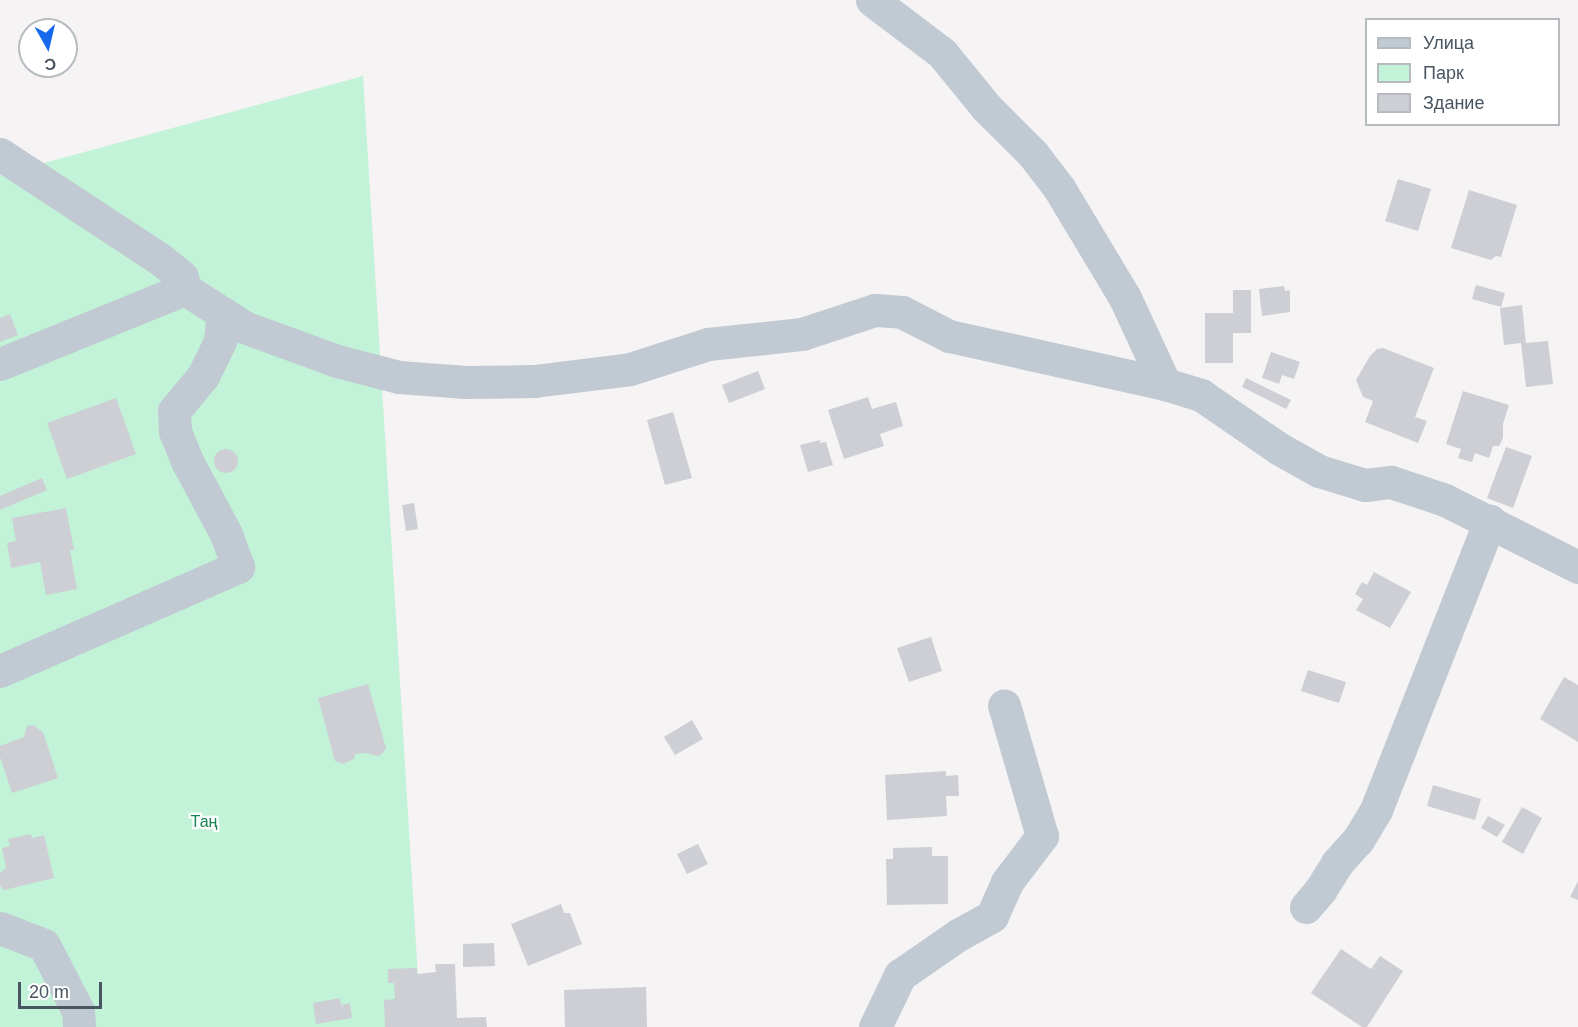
<!DOCTYPE html>
<html>
<head>
<meta charset="utf-8">
<style>
	body { margin:0 }
	#map { position:relative; width:1578px; height:1027px; overflow:hidden; background:#f5f3f3; font-family:Arial,sans-serif }
	div>[style] { position:absolute }
	[style*='--x'] { left:calc(var(--x)*1px); top:calc(var(--y)*1px); width:calc(var(--w)*1px); rotate:calc(var(--a)*1deg) }
	.green>* { inset:0; background:#c2f2d7 }
	.building>* { inset:0; background:#cdcfd5 }
	.round { border-radius:50% }
	.minor>* { height:33px; margin:-16.5px; padding:0 16.5px; transform-origin:16.5px; border-radius:16.5px; background:#c1c9d2 }
	span { translate:-50% -50%; white-space:nowrap; text-align:center; line-height:1.15; -webkit-text-stroke:4.5px #fff; paint-order:stroke }
	.park-label { font-size:16px; color:#158251 }
	.legend { position:absolute; left:1365px; top:18px; width:195px; height:108px; box-sizing:border-box; background:#fff; border:2px solid #b6bbc0; margin:0; padding:8px 10px; list-style:none; font-size:18px; color:#495561 }
	.legend li { display:flex; align-items:center; gap:12px; height:30px }
	.legend b { width:30px; border:2px solid #b6bbc0 }
	.north { position:absolute; left:18px; top:18px; width:60px; height:60px; box-sizing:border-box; background:#fff; border:2px solid #b6bbc0; border-radius:50%; rotate:172deg; font-size:16px; font-weight:700; line-height:24px; text-align:center; color:#495561 }
	.north::after { content:''; display:block; margin:auto; width:21px; height:27px; background:#1669ec; clip-path:polygon(50% 0,100% 100%,50% 72%,0 100%) }
	.scale { position:absolute; left:18px; top:982px; width:84px; height:27px; box-sizing:border-box; border:3px solid #495561; border-top:0; padding-left:8px; font-size:18px; line-height:21px; white-space:nowrap; color:#495561; -webkit-text-stroke:4px #fff; paint-order:stroke }
</style>
</head>
<body>
<div id="map">
	<div class="green">
		<div style="clip-path:polygon(363px 76px,421px 1027px,0 1027px,0 175px)"></div>
	</div>
	<div class="building">
		<div style="clip-path:polygon(1398px 179px,1431px 189px,1418px 231px,1385px 221px)"></div>
		<div style="clip-path:polygon(1469px 190px,1517px 205px,1501px 257px,1496px 256px,1491px 260px,1451px 248px)"></div>
		<div style="clip-path:polygon(1476px 285px,1505px 293px,1501px 307px,1472px 299px)"></div>
		<div style="clip-path:polygon(1284px 286px,1285px 291px,1290px 290px,1290px 312px,1262px 316px,1259px 289px)"></div>
		<div style="clip-path:polygon(1233px 290px,1251px 290px,1251px 333px,1233px 333px,1233px 363px,1205px 363px,1205px 313px,1233px 313px)"></div>
		<div style="clip-path:polygon(1522px 305px,1526px 343px,1548px 341px,1553px 384px,1526px 387px,1521px 343px,1504px 345px,1500px 308px)"></div>
		<div style="clip-path:polygon(10px 314px,18px 335px,0 342px,0 318px)"></div>
		<div style="clip-path:polygon(1383px 348px,1434px 368px,1415px 417px,1427px 421px,1418px 443px,1365px 422px,1373px 401px,1363px 397px,1356px 380px,1370px 356px,1377px 349px)"></div>
		<div style="clip-path:polygon(1271px 352px,1300px 362px,1294px 379px,1282px 375px,1279px 384px,1262px 378px)"></div>
		<div style="clip-path:polygon(758px 371px,765px 389px,729px 403px,722px 385px)"></div>
		<div style="clip-path:polygon(1246px 378px,1291px 400px,1286px 409px,1242px 387px)"></div>
		<div style="clip-path:polygon(1463px 391px,1509px 405px,1503px 424px,1503px 438px,1499px 446px,1493px 446px,1489px 458px,1475px 453px,1472px 462px,1458px 458px,1461px 449px,1446px 444px)"></div>
		<div style="clip-path:polygon(868px 397px,872px 409px,896px 402px,903px 426px,880px 434px,884px 446px,844px 459px,828px 410px)"></div>
		<div style="clip-path:polygon(116px 398px,136px 454px,67px 479px,47px 423px)"></div>
		<div style="clip-path:polygon(673px 412px,692px 478px,665px 485px,647px 420px)"></div>
		<div style="clip-path:polygon(820px 440px,820px 443px,826px 442px,833px 465px,808px 472px,800px 445px)"></div>
		<div style="clip-path:polygon(1506px 447px,1532px 456px,1513px 508px,1487px 498px)"></div>
		<div class="round" style="left:214px;top:449px;width:24px;height:24px"></div>
		<div style="clip-path:polygon(42px 478px,47px 490px,0 510px,0 496px)"></div>
		<div style="clip-path:polygon(414px 503px,418px 529px,406px 531px,402px 505px)"></div>
		<div style="clip-path:polygon(66px 508px,74px 550px,70px 550px,77px 589px,46px 595px,40px 562px,11px 568px,7px 543px,16px 541px,12px 518px)"></div>
		<div style="clip-path:polygon(1374px 572px,1411px 592px,1390px 628px,1356px 610px,1363px 599px,1355px 594px,1362px 582px,1367px 585px)"></div>
		<div style="clip-path:polygon(931px 637px,942px 671px,909px 682px,897px 648px)"></div>
		<div style="clip-path:polygon(1308px 670px,1346px 682px,1339px 703px,1301px 691px)"></div>
		<div style="clip-path:polygon(1564px 677px,1578px 685px,1578px 742px,1540px 719px)"></div>
		<div style="clip-path:polygon(368px 684px,386px 748px,383px 753px,378px 756px,366px 753px,355px 754px,354px 759px,343px 764px,335px 761px,318px 698px)"></div>
		<div style="clip-path:polygon(692px 720px,703px 739px,675px 755px,664px 737px)"></div>
		<div style="clip-path:polygon(33px 725px,43px 732px,58px 778px,12px 793px,0 757px,0 746px,24px 737px,27px 726px)"></div>
		<div style="clip-path:polygon(946px 771px,946px 776px,958px 775px,959px 796px,946px 796px,947px 816px,887px 820px,885px 775px)"></div>
		<div style="clip-path:polygon(1433px 785px,1481px 799px,1475px 820px,1427px 806px)"></div>
		<div style="clip-path:polygon(1522px 807px,1542px 818px,1523px 854px,1502px 842px)"></div>
		<div style="clip-path:polygon(1488px 816px,1505px 825px,1497px 837px,1481px 828px)"></div>
		<div style="clip-path:polygon(31px 834px,32px 838px,44px 835px,54px 878px,4px 890px,0 886px,0 873px,6px 868px,2px 848px,10px 846px,8px 839px)"></div>
		<div style="clip-path:polygon(698px 844px,708px 864px,687px 874px,677px 854px)"></div>
		<div style="clip-path:polygon(932px 847px,932px 856px,948px 856px,948px 904px,887px 905px,886px 859px,893px 859px,893px 848px)"></div>
		<div style="clip-path:polygon(1578px 881px,1578px 900px,1570px 897px)"></div>
		<div style="clip-path:polygon(561px 904px,564px 913px,570px 913px,582px 944px,528px 966px,511px 924px)"></div>
		<div style="clip-path:polygon(494px 943px,495px 966px,463px 967px,463px 944px)"></div>
		<div style="clip-path:polygon(1341px 949px,1371px 969px,1380px 956px,1403px 971px,1367px 1027px,1362px 1027px,1311px 993px)"></div>
		<div style="clip-path:polygon(435px 964px,455px 964px,457px 1018px,486px 1017px,487px 1027px,385px 1027px,384px 1000px,395px 999px,394px 983px,388px 983px,388px 969px,417px 968px,417px 974px,436px 972px)"></div>
		<div style="clip-path:polygon(646px 987px,647px 1027px,565px 1027px,564px 990px)"></div>
		<div style="clip-path:polygon(340px 998px,341px 1005px,350px 1003px,352px 1018px,316px 1024px,313px 1003px)"></div>
	</div>
	<div class="minor">
		<div style="--x:872;--y:0;--w:88;--a:37.1"></div>
		<div style="--x:942;--y:53;--w:70;--a:50.8"></div>
		<div style="--x:986;--y:107;--w:66;--a:45"></div>
		<div style="--x:1033;--y:154;--w:43;--a:52.6"></div>
		<div style="--x:1059;--y:188;--w:128;--a:59"></div>
		<div style="--x:1125;--y:298;--w:95;--a:65.1"></div>
		<div style="--x:0;--y:154;--w:191;--a:33.3"></div>
		<div style="--x:160;--y:259;--w:28;--a:39"></div>
		<div style="--x:182;--y:277;--w:12;--a:76"></div>
		<div style="--x:185;--y:289;--w:70;--a:32.8"></div>
		<div style="--x:244;--y:327;--w:99;--a:20.1"></div>
		<div style="--x:337;--y:361;--w:64;--a:14.5"></div>
		<div style="--x:399;--y:377;--w:67;--a:4.3"></div>
		<div style="--x:466;--y:382;--w:68;--a:-0.8"></div>
		<div style="--x:534;--y:381;--w:97;--a:-7.1"></div>
		<div style="--x:630;--y:369;--w:82;--a:-17.8"></div>
		<div style="--x:708;--y:344;--w:95;--a:-6.1"></div>
		<div style="--x:802;--y:334;--w:77;--a:-18.2"></div>
		<div style="--x:875;--y:310;--w:27;--a:4"></div>
		<div style="--x:902;--y:312;--w:53;--a:27.1"></div>
		<div style="--x:949;--y:336;--w:221;--a:12.5"></div>
		<div style="--x:1165;--y:384;--w:38;--a:17"></div>
		<div style="--x:1201;--y:395;--w:93;--a:34.5"></div>
		<div style="--x:1278;--y:448;--w:47;--a:29.3"></div>
		<div style="--x:1319;--y:471;--w:48;--a:16.9"></div>
		<div style="--x:1365;--y:485;--w:26;--a:-7"></div>
		<div style="--x:1391;--y:482;--w:57;--a:18.4"></div>
		<div style="--x:1445;--y:500;--w:149;--a:26.7"></div>
		<div style="--x:0;--y:364;--w:200;--a:-22.1"></div>
		<div style="--x:0;--y:671;--w:260;--a:-23.6"></div>
		<div style="--x:238;--y:567;--w:35;--a:-110"></div>
		<div style="--x:226;--y:534;--w:83;--a:-118.1"></div>
		<div style="--x:187;--y:461;--w:32;--a:-112"></div>
		<div style="--x:175;--y:431;--w:20;--a:-93"></div>
		<div style="--x:174;--y:411;--w:45;--a:-50.4"></div>
		<div style="--x:203;--y:376;--w:39;--a:-64"></div>
		<div style="--x:220;--y:341;--w:28;--a:-84"></div>
		<div style="--x:1306;--y:907;--w:23;--a:-50"></div>
		<div style="--x:1321;--y:889;--w:31;--a:-58"></div>
		<div style="--x:1337;--y:863;--w:31;--a:-48"></div>
		<div style="--x:1358;--y:840;--w:35;--a:-59"></div>
		<div style="--x:1376;--y:810;--w:311;--a:-68.5"></div>
		<div style="--x:0;--y:928;--w:47;--a:21.1"></div>
		<div style="--x:44;--y:945;--w:74;--a:62.7"></div>
		<div style="--x:78;--y:1011;--w:16;--a:86"></div>
		<div style="--x:875;--y:1027;--w:58;--a:-64.3"></div>
		<div style="--x:900;--y:975;--w:70;--a:-34.6"></div>
		<div style="--x:958;--y:935;--w:39;--a:-29"></div>
		<div style="--x:992;--y:916;--w:37;--a:-66"></div>
		<div style="--x:1007;--y:882;--w:58;--a:-52.7"></div>
		<div style="--x:1042;--y:836;--w:136;--a:-106.2"></div>
	</div>
	<div class="park-label">
		<span style="left:204px;top:822px">Таң</span>
	</div>
	<ul class="legend">
	<li><b style="height:8px;background:#c1c9d2"></b>Улица</li>
	<li><b style="height:16px;background:#c2f2d7"></b>Парк</li>
	<li><b style="height:16px;background:#cdcfd5"></b>Здание</li>
	</ul>
	<div class="north">С</div>
	<div class="scale">20 m</div>
</div>
</body>
</html>
